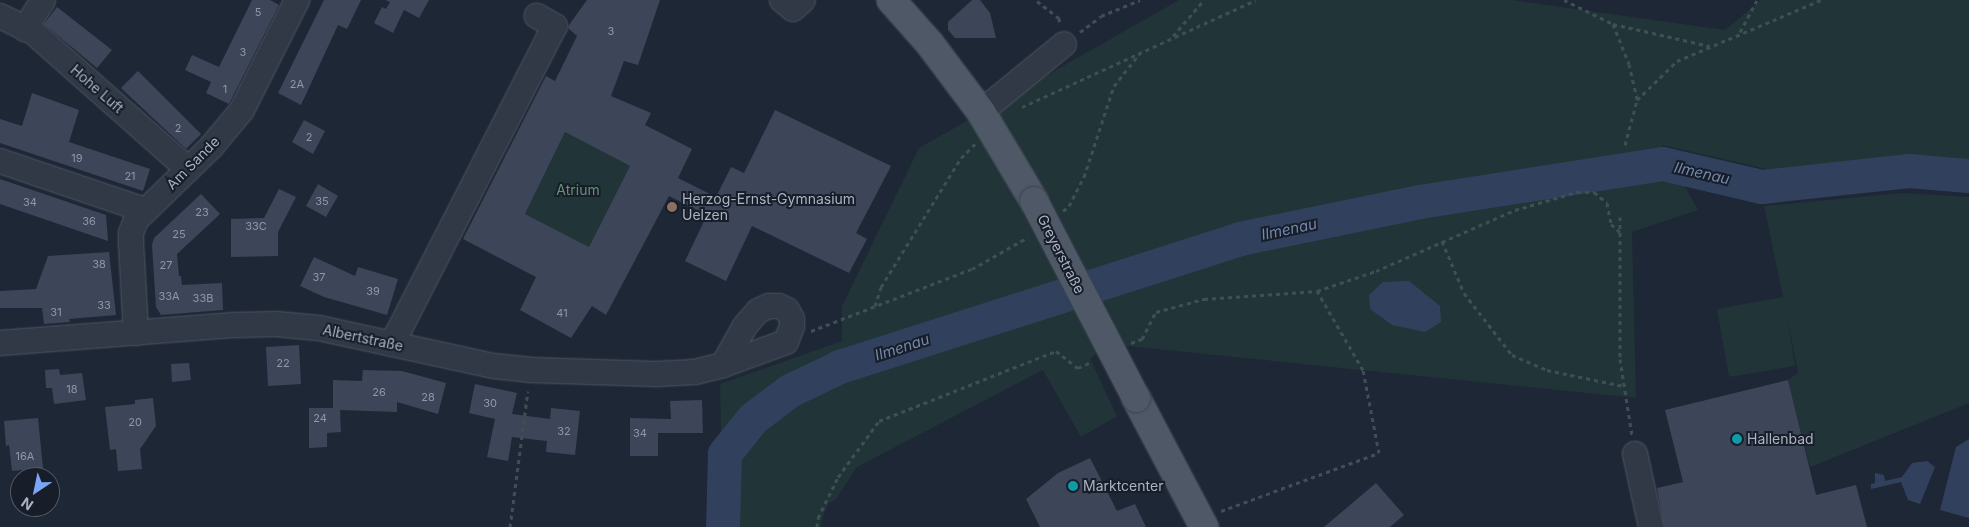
<!DOCTYPE html>
<html>
<head>
<meta charset="utf-8">
<style>
	body { margin:0 }
	#map { position:relative; width:1969px; height:527px; overflow:hidden; background:#1e2735; font-family:Inter,sans-serif }
	div>[style] { position:absolute }
	[style*='--x'] { left:calc(var(--x)*1px); top:calc(var(--y)*1px); width:calc(var(--w)*1px); rotate:calc(var(--a)*1deg) }
	.green>* { inset:0; background:#213437 }
	.water>* { inset:0; background:#31415d }
	.river>* { height:34px; margin:-17px; padding:0 17px; transform-origin:17px; border-radius:17px; background:#31415d }
	.building>* { inset:0; background:#3c4658 }
	.path>* { height:3px; margin-top:-1.5px; transform-origin:0; background:repeating-linear-gradient(90deg,#3d5054 0 4px,transparent 0 8px) }
	.roads { filter:drop-shadow(0 0 1px #4f5664) drop-shadow(0 0 1px #4f5664) }
	.minor>* { height:24px; margin:-12px; padding:0 12px; transform-origin:12px; border-radius:12px; background:#313946 }
	.major>* { height:28px; margin:-14px; padding:0 14px; transform-origin:14px; border-radius:14px; background:#4f5866 }
	.bridges { filter:drop-shadow(0 0 1px #3b424f) drop-shadow(0 0 1px #3b424f) }
	.major-bridge>* { height:28px; margin:-14px; padding:0 14px; transform-origin:14px; border-radius:14px; background:#4f5866 }
	.dots>* { width:14px; height:14px; translate:-50% -50%; box-sizing:border-box; border:2px solid #171e2a; border-radius:50% }
	span { translate:-50% -50%; white-space:nowrap; text-align:center; line-height:1.15; -webkit-text-stroke:4px #171e2a; paint-order:stroke }
	.number-label { font-size:11px; color:#8f98a8 }
	.number-label span { -webkit-text-stroke-width:0 }
	.street-label { font-size:14px; color:#abb3c3 }
	.park-label { font-size:14px; color:#639370 }
	.poi-label { font-size:14px; color:#abb3c3 }
	.left { translate:0 -50%; text-align:left }
	.water-label { font-size:15px; color:#7388ac; font-style:italic }
	.north { position:absolute; left:10px; top:467px; width:50px; height:50px; box-sizing:border-box; background:#171e2a; border:1px solid #525a67; border-radius:50%; rotate:214deg; font-size:14px; font-weight:700; line-height:20px; text-align:center; color:#abb3c3 }
	.north::after { content:''; display:block; margin:auto; width:18px; height:22px; background:#7aa5f9; clip-path:polygon(50% 0,100% 100%,50% 72%,0 100%) }
</style>
</head>
<body>
<div id="map">
	<div class="green">
		<div style="clip-path:polygon(1179px 0,1512px 0,1725px 30px,1761px 0,1969px 0,1969px 162px,1914px 158px,1771px 170px,1662px 145px,1698px 210px,1632px 232px,1636px 398px,1107px 344px,1090px 359px,1117px 416px,1081px 437px,1043px 370px,857px 467px,836px 499px,828px 504px,822px 519px,821px 527px,723px 527px,720px 384px,842px 341px,842px 306px,919px 148px)"></div>
		<div style="clip-path:polygon(565px 132px,630px 166px,589px 247px,525px 214px)"></div>
		<div style="clip-path:polygon(1902px 193px,1969px 197px,1969px 403px,1810px 467px,1788px 380px,1798px 373px,1788px 321px,1795px 366px,1729px 377px,1717px 309px,1783px 297px,1764px 206px)"></div>
	</div>
	<div class="water">
		<div style="clip-path:polygon(1409px 281px,1440px 306px,1441px 322px,1425px 332px,1392px 325px,1370px 309px,1369px 295px,1383px 282px)"></div>
		<div style="clip-path:polygon(1969px 439px,1969px 518px,1940px 510px,1956px 447px)"></div>
		<div style="clip-path:polygon(1927px 461px,1935px 467px,1920px 504px,1908px 500px,1901px 482px,1871px 489px,1871px 484px,1875px 483px,1875px 473px,1884px 475px,1885px 481px,1902px 477px,1912px 463px)"></div>
	</div>
	<div class="river">
		<div style="--x:723;--y:527;--w:73;--a:-88.4"></div>
		<div style="--x:725;--y:454;--w:45;--a:-51.3"></div>
		<div style="--x:753;--y:419;--w:46;--a:-37.1"></div>
		<div style="--x:790;--y:391;--w:55;--a:-25.6"></div>
		<div style="--x:840;--y:367;--w:420;--a:-17.7"></div>
		<div style="--x:1240;--y:239;--w:184;--a:-11.6"></div>
		<div style="--x:1420;--y:202;--w:246;--a:-8.9"></div>
		<div style="--x:1663;--y:164;--w:102;--a:13.1"></div>
		<div style="--x:1762;--y:187;--w:148;--a:-6.2"></div>
		<div style="--x:1909;--y:171;--w:60;--a:4.8"></div>
	</div>
	<div class="building">
		<div style="clip-path:polygon(252px 0,270px 0,279px 5px,229px 104px,206px 93px,211px 82px,185px 70px,192px 55px,219px 67px)"></div>
		<div style="clip-path:polygon(324px 0,361px 0,347px 29px,338px 25px,301px 105px,278px 93px)"></div>
		<div style="clip-path:polygon(385px 0,429px 0,419px 18px,404px 10px,393px 33px,374px 23px,382px 7px,386px 9px,390px 2px)"></div>
		<div style="clip-path:polygon(evenodd,587px 0,660px 0,638px 65px,624px 61px,611px 96px,651px 113px,645px 125px,692px 149px,678px 178px,716px 197px,731px 167px,744px 173px,775px 110px,891px 166px,856px 233px,867px 239px,849px 273px,752px 226px,726px 281px,685px 261px,707px 215px,669px 196px,606px 315px,592px 306px,571px 338px,520px 310px,536px 277px,463px 239px,546px 76px,555px 81px,577px 36px,568px 28px,569px 25px,587px 0,565px 132px,630px 166px,589px 247px,525px 214px,565px 132px)"></div>
		<div style="clip-path:polygon(972px 0,980px 0,990px 13px,996px 38px,955px 38px,948px 30px,948px 22px)"></div>
		<div style="clip-path:polygon(57px 7px,112px 50px,97px 68px,44px 24px)"></div>
		<div style="clip-path:polygon(138px 71px,201px 134px,186px 149px,121px 88px)"></div>
		<div style="clip-path:polygon(32px 93px,79px 110px,69px 142px,150px 169px,143px 191px,0 143px,0 119px,22px 126px)"></div>
		<div style="clip-path:polygon(304px 120px,325px 131px,313px 154px,292px 142px)"></div>
		<div style="clip-path:polygon(0 179px,106px 215px,108px 241px,0 204px)"></div>
		<div style="clip-path:polygon(318px 184px,338px 196px,326px 217px,306px 206px)"></div>
		<div style="clip-path:polygon(279px 189px,296px 197px,278px 232px,278px 256px,231px 257px,231px 219px,264px 218px)"></div>
		<div style="clip-path:polygon(201px 194px,220px 214px,177px 254px,179px 276px,181px 276px,182px 285px,222px 283px,223px 310px,161px 315px,156px 307px,152px 245px,154px 238px)"></div>
		<div style="clip-path:polygon(109px 252px,116px 315px,69px 319px,70px 322px,44px 324px,42px 308px,0 308px,0 291px,36px 289px,48px 256px)"></div>
		<div style="clip-path:polygon(314px 257px,355px 276px,358px 267px,398px 279px,387px 315px,324px 297px,300px 286px)"></div>
		<div style="clip-path:polygon(299px 345px,301px 384px,268px 386px,266px 347px)"></div>
		<div style="clip-path:polygon(189px 363px,191px 380px,172px 382px,171px 364px)"></div>
		<div style="clip-path:polygon(59px 369px,60px 375px,82px 373px,86px 400px,54px 404px,52px 388px,46px 388px,45px 370px)"></div>
		<div style="clip-path:polygon(363px 370px,402px 371px,446px 383px,438px 414px,397px 402px,397px 412px,340px 410px,341px 432px,327px 433px,327px 447px,309px 448px,309px 408px,333px 408px,333px 380px,362px 381px)"></div>
		<div style="clip-path:polygon(1788px 380px,1816px 495px,1856px 485px,1867px 527px,1664px 527px,1657px 488px,1683px 482px,1665px 410px)"></div>
		<div style="clip-path:polygon(475px 384px,517px 393px,512px 414px,550px 419px,551px 408px,580px 411px,575px 455px,546px 452px,547px 441px,512px 437px,508px 461px,487px 457px,495px 419px,469px 413px)"></div>
		<div style="clip-path:polygon(153px 398px,156px 426px,140px 449px,142px 469px,118px 471px,116px 449px,110px 450px,105px 407px,135px 404px,135px 400px)"></div>
		<div style="clip-path:polygon(702px 400px,703px 433px,658px 433px,658px 456px,630px 456px,630px 418px,671px 419px,670px 401px)"></div>
		<div style="clip-path:polygon(38px 418px,43px 468px,12px 471px,9px 445px,6px 446px,4px 421px)"></div>
		<div style="clip-path:polygon(1090px 458px,1117px 511px,1135px 504px,1146px 527px,1040px 527px,1026px 499px,1058px 473px)"></div>
		<div style="clip-path:polygon(1376px 483px,1404px 515px,1390px 527px,1324px 527px)"></div>
	</div>
	<div class="path">
		<div style="--x:1564;--y:0;--w:55;--a:26.1"></div>
		<div style="--x:1613;--y:24;--w:99;--a:12.8"></div>
		<div style="--x:1037;--y:1;--w:28;--a:38"></div>
		<div style="--x:1059;--y:18;--w:7;--a:82"></div>
		<div style="--x:1613;--y:24;--w:43;--a:68.2"></div>
		<div style="--x:1629;--y:64;--w:36;--a:77"></div>
		<div style="--x:1080;--y:32;--w:26;--a:-37"></div>
		<div style="--x:1101;--y:16;--w:42;--a:-22.3"></div>
		<div style="--x:1740;--y:32;--w:36;--a:-62"></div>
		<div style="--x:1173;--y:36;--w:48;--a:-49.3"></div>
		<div style="--x:1022;--y:107;--w:257;--a:-24.6"></div>
		<div style="--x:1625;--y:145;--w:47;--a:-75.1"></div>
		<div style="--x:1637;--y:100;--w:56;--a:-44.3"></div>
		<div style="--x:1677;--y:61;--w:156;--a:-23"></div>
		<div style="--x:1063;--y:211;--w:8;--a:-40"></div>
		<div style="--x:1069;--y:206;--w:33;--a:-63"></div>
		<div style="--x:1084;--y:177;--w:96;--a:-71.8"></div>
		<div style="--x:1114;--y:86;--w:42;--a:-51.8"></div>
		<div style="--x:1620;--y:217;--w:142;--a:90"></div>
		<div style="--x:1620;--y:359;--w:78;--a:81.1"></div>
		<div style="--x:1442;--y:241;--w:56;--a:67.1"></div>
		<div style="--x:1464;--y:293;--w:78;--a:52.3"></div>
		<div style="--x:1512;--y:355;--w:38;--a:23"></div>
		<div style="--x:1547;--y:370;--w:78;--a:11.9"></div>
		<div style="--x:875;--y:306;--w:20;--a:-72"></div>
		<div style="--x:881;--y:287;--w:152;--a:-58.2"></div>
		<div style="--x:961;--y:158;--w:20;--a:-45"></div>
		<div style="--x:811;--y:331;--w:173;--a:-21.1"></div>
		<div style="--x:972;--y:269;--w:64;--a:-29.7"></div>
		<div style="--x:1131;--y:343;--w:12;--a:-20"></div>
		<div style="--x:1142;--y:339;--w:30;--a:-63"></div>
		<div style="--x:1156;--y:312;--w:50;--a:-15.2"></div>
		<div style="--x:1204;--y:299;--w:113;--a:-4"></div>
		<div style="--x:1317;--y:291;--w:62;--a:-18.7"></div>
		<div style="--x:1376;--y:271;--w:152;--a:-23.7"></div>
		<div style="--x:1515;--y:210;--w:65;--a:-16.2"></div>
		<div style="--x:1577;--y:192;--w:17;--a:0"></div>
		<div style="--x:1594;--y:192;--w:17;--a:40"></div>
		<div style="--x:1607;--y:203;--w:21;--a:79"></div>
		<div style="--x:1611;--y:224;--w:12;--a:42"></div>
		<div style="--x:1221;--y:511;--w:168;--a:-20.2"></div>
		<div style="--x:1379;--y:453;--w:85;--a:-100.9"></div>
		<div style="--x:1363;--y:370;--w:91;--a:-120.2"></div>
		<div style="--x:510;--y:527;--w:137;--a:-82.5"></div>
		<div style="--x:817;--y:527;--w:9;--a:-84"></div>
		<div style="--x:818;--y:518;--w:46;--a:-64"></div>
		<div style="--x:838;--y:477;--w:69;--a:-53.8"></div>
		<div style="--x:879;--y:421;--w:190;--a:-21.6"></div>
		<div style="--x:1056;--y:351;--w:28;--a:38"></div>
		<div style="--x:1078;--y:368;--w:14;--a:-25"></div>
	</div>
	<div class="roads">
		<div class="minor">
			<div style="--x:782;--y:0;--w:14;--a:39"></div>
			<div style="--x:793;--y:9;--w:13;--a:-42"></div>
			<div style="--x:0;--y:16;--w:37;--a:26"></div>
			<div style="--x:33;--y:32;--w:207;--a:41.5"></div>
			<div style="--x:25;--y:29;--w:34;--a:-58"></div>
			<div style="--x:981;--y:112;--w:107;--a:-39.3"></div>
			<div style="--x:0;--y:161;--w:153;--a:18.7"></div>
			<div style="--x:136;--y:333;--w:89;--a:-93.2"></div>
			<div style="--x:131;--y:244;--w:11;--a:-90"></div>
			<div style="--x:131;--y:233;--w:14;--a:-69"></div>
			<div style="--x:136;--y:220;--w:106;--a:-44.2"></div>
			<div style="--x:212;--y:146;--w:47;--a:-50.2"></div>
			<div style="--x:242;--y:110;--w:123;--a:-63.4"></div>
			<div style="--x:0;--y:343;--w:236;--a:-4.4"></div>
			<div style="--x:235;--y:325;--w:41;--a:-1.4"></div>
			<div style="--x:276;--y:324;--w:43;--a:5.3"></div>
			<div style="--x:319;--y:328;--w:179;--a:12.3"></div>
			<div style="--x:494;--y:366;--w:36;--a:6"></div>
			<div style="--x:530;--y:370;--w:127;--a:1.8"></div>
			<div style="--x:657;--y:374;--w:38;--a:-3"></div>
			<div style="--x:695;--y:372;--w:29;--a:-14"></div>
			<div style="--x:723;--y:365;--w:67;--a:-20.1"></div>
			<div style="--x:786;--y:342;--w:17;--a:-69"></div>
			<div style="--x:792;--y:326;--w:7;--a:-90"></div>
			<div style="--x:792;--y:319;--w:10;--a:-119"></div>
			<div style="--x:787;--y:310;--w:9;--a:-153"></div>
			<div style="--x:779;--y:306;--w:10;--a:180"></div>
			<div style="--x:769;--y:306;--w:12;--a:156"></div>
			<div style="--x:758;--y:311;--w:20;--a:131"></div>
			<div style="--x:745;--y:326;--w:45;--a:119.4"></div>
			<div style="--x:392;--y:344;--w:357;--a:-62.9"></div>
			<div style="--x:555;--y:26;--w:21;--a:-151"></div>
			<div style="--x:1635;--y:454;--w:75;--a:77.6"></div>
		</div>
		<div class="major">
			<div style="--x:891;--y:0;--w:59;--a:48.4"></div>
			<div style="--x:930;--y:44;--w:85;--a:53.1"></div>
			<div style="--x:981;--y:112;--w:104;--a:59.2"></div>
			<div style="--x:1136;--y:398;--w:146;--a:62.2"></div>
		</div>
	</div>
	<div class="bridges">
		<div class="major-bridge">
			<div style="--x:1034;--y:201;--w:222;--a:62.6"></div>
		</div>
	</div>
	<div class="dots">
		<div style="left:672px;top:207px;background:#8d6e63"></div>
		<div style="left:1737px;top:439px;background:#0f9aa8"></div>
		<div style="left:1073px;top:486px;background:#0f9aa8"></div>
	</div>
	<div class="number-label">
		<span style="left:258px;top:12px">5</span>
		<span style="left:611px;top:31px">3</span>
		<span style="left:243px;top:52px">3</span>
		<span style="left:297px;top:84px">2A</span>
		<span style="left:225px;top:89px">1</span>
		<span style="left:178px;top:128px">2</span>
		<span style="left:309px;top:137px">2</span>
		<span style="left:77px;top:158px">19</span>
		<span style="left:130px;top:176px">21</span>
		<span style="left:322px;top:201px">35</span>
		<span style="left:30px;top:202px">34</span>
		<span style="left:202px;top:212px">23</span>
		<span style="left:89px;top:221px">36</span>
		<span style="left:256px;top:226px">33C</span>
		<span style="left:179px;top:234px">25</span>
		<span style="left:99px;top:264px">38</span>
		<span style="left:166px;top:265px">27</span>
		<span style="left:319px;top:277px">37</span>
		<span style="left:373px;top:291px">39</span>
		<span style="left:169px;top:296px">33A</span>
		<span style="left:203px;top:298px">33B</span>
		<span style="left:104px;top:305px">33</span>
		<span style="left:56px;top:312px">31</span>
		<span style="left:562px;top:313px">41</span>
		<span style="left:283px;top:363px">22</span>
		<span style="left:72px;top:389px">18</span>
		<span style="left:379px;top:392px">26</span>
		<span style="left:428px;top:397px">28</span>
		<span style="left:490px;top:403px">30</span>
		<span style="left:320px;top:418px">24</span>
		<span style="left:135px;top:422px">20</span>
		<span style="left:564px;top:431px">32</span>
		<span style="left:640px;top:433px">34</span>
		<span style="left:25px;top:456px">16A</span>
	</div>
	<div class="street-label">
		<span style="left:97px;top:89px;rotate:41deg">Hohe Luft</span>
		<span style="left:193px;top:163px;rotate:-45deg">Am Sande</span>
		<span style="left:1061px;top:254px;rotate:63deg">Greyerstraße</span>
		<span style="left:363px;top:338px;rotate:12deg">Albertstraße</span>
	</div>
	<div class="park-label">
		<span style="left:578px;top:190px">Atrium</span>
	</div>
	<div class="poi-label">
		<span class="left" style="left:682px;top:207px">Herzog-Ernst-Gymnasium<br>Uelzen</span>
		<span class="left" style="left:1747px;top:439px">Hallenbad</span>
		<span class="left" style="left:1083px;top:486px">Marktcenter</span>
	</div>
	<div class="water-label">
		<span style="left:1702px;top:173px;rotate:13deg">Ilmenau</span>
		<span style="left:1289px;top:229px;rotate:-12deg">Ilmenau</span>
		<span style="left:902px;top:347px;rotate:-18deg">Ilmenau</span>
	</div>
	<div class="north">N</div>
</div>
</body>
</html>
